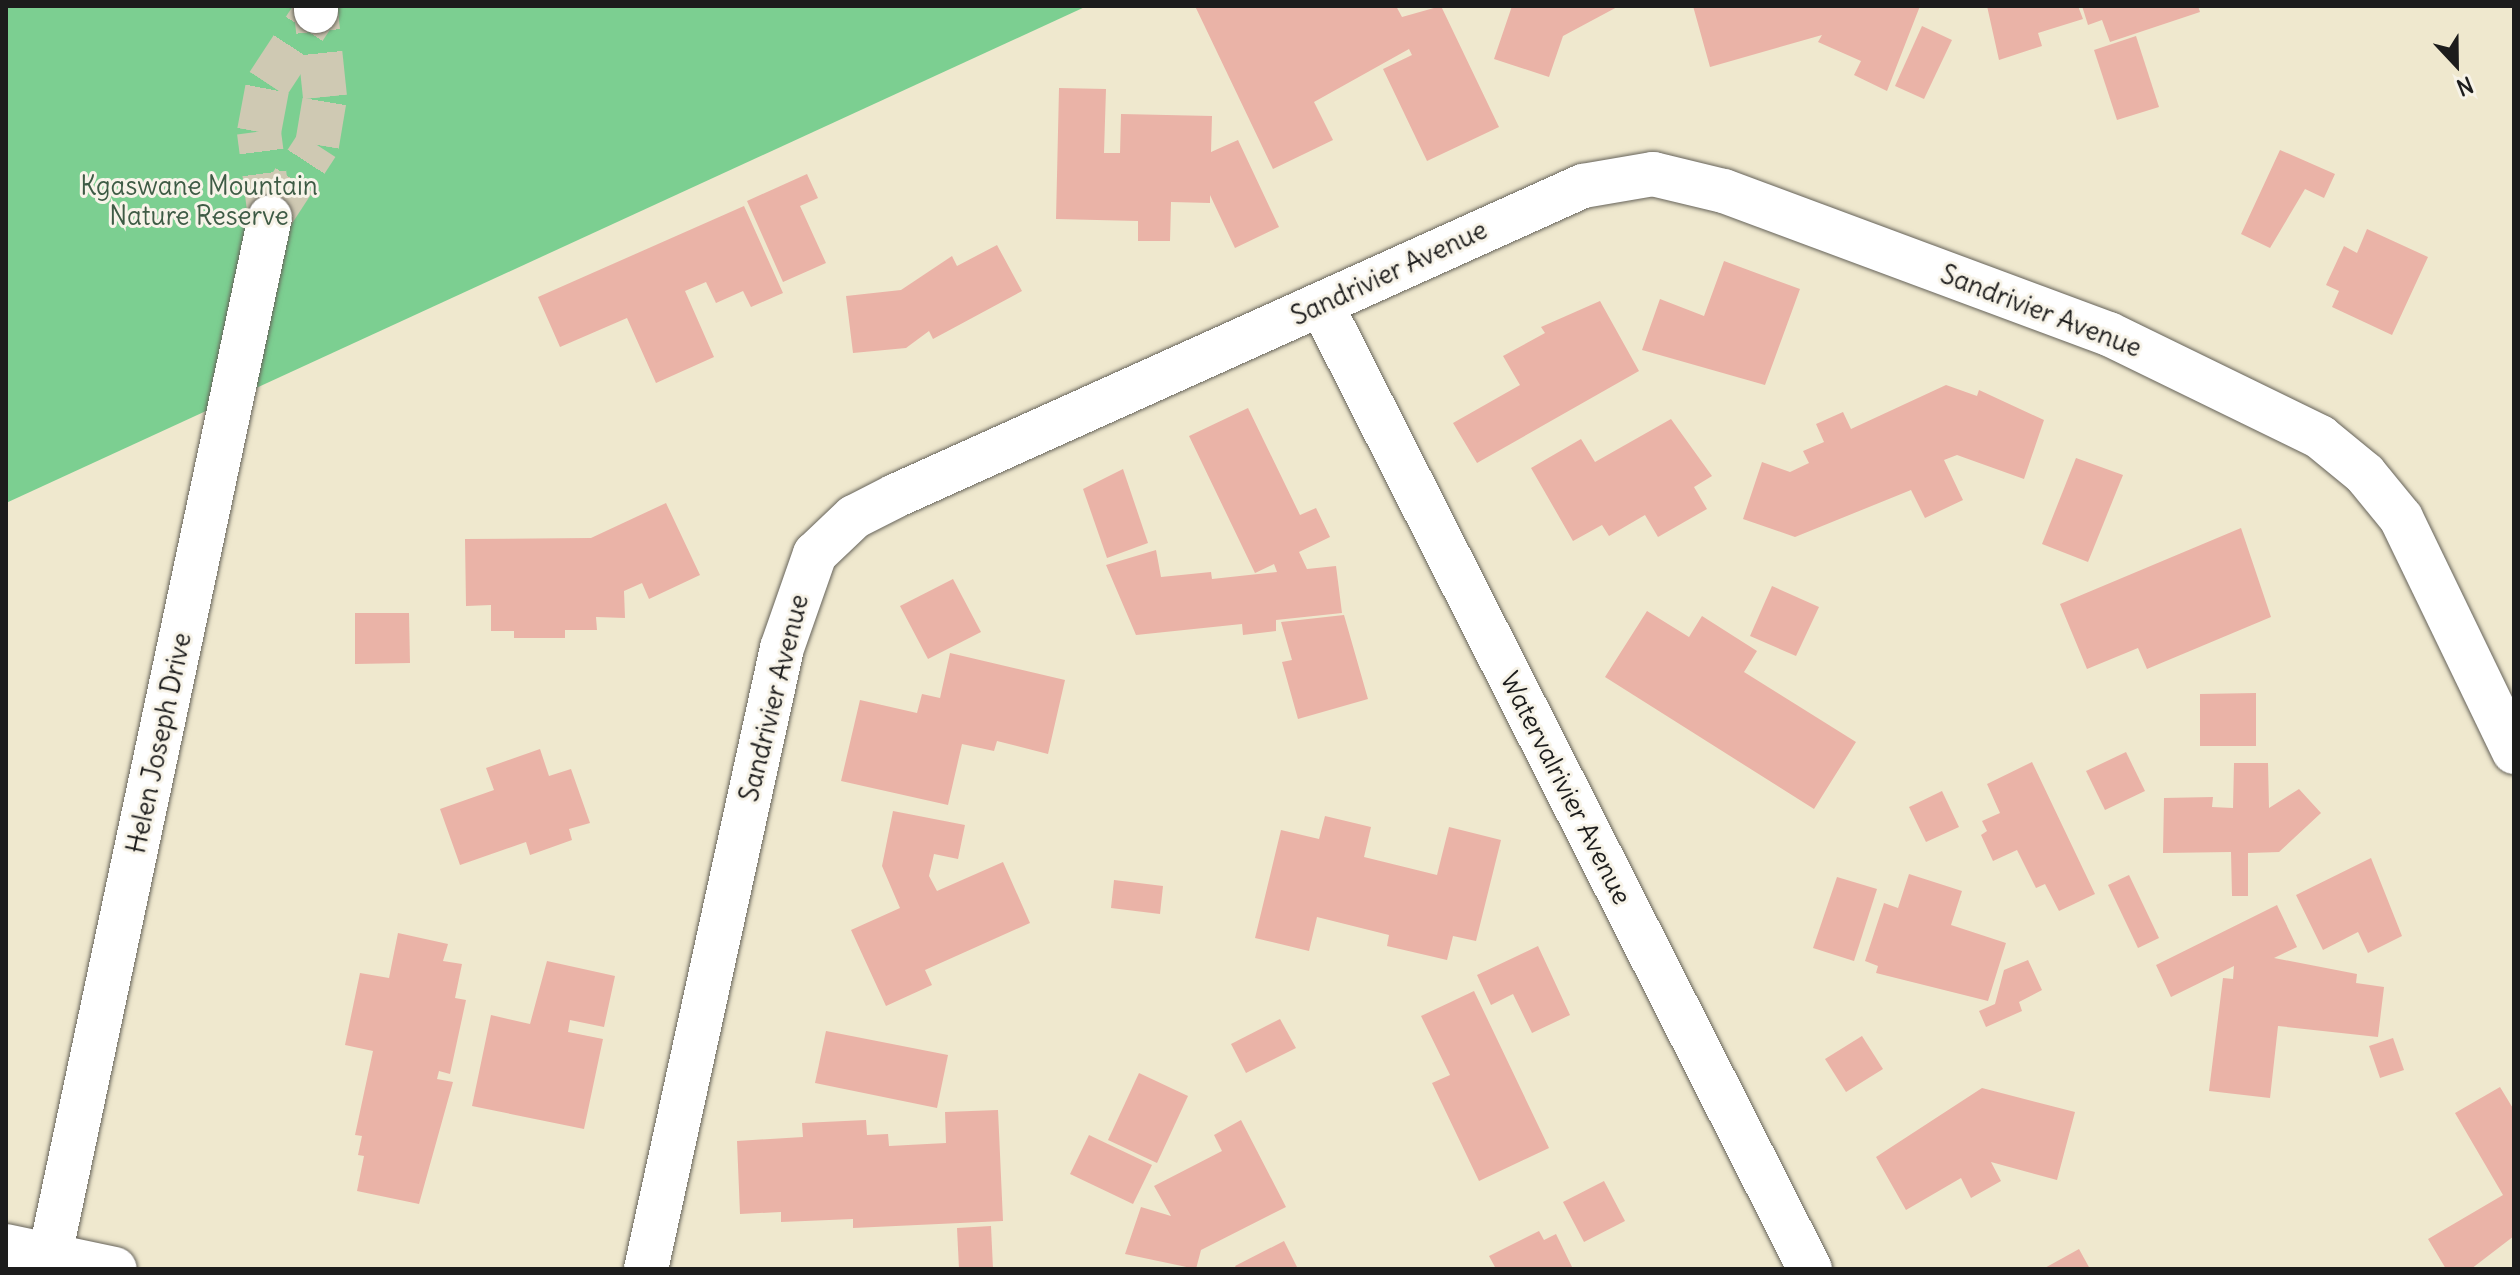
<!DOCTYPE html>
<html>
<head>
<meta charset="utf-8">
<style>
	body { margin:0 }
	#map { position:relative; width:2520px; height:1275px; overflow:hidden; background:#efe8ce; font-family:Delius,sans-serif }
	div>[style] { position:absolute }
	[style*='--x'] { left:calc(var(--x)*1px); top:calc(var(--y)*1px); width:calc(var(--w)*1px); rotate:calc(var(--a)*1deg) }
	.green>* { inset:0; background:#7ccf91 }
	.building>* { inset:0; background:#eab3a7 }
	.street-tunnel>* { height:44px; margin-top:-22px; transform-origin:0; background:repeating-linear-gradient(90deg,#cfc9b3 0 44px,transparent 0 66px) }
	.roads { filter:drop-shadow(0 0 2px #66635a) drop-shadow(0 0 2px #66635a) }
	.street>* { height:44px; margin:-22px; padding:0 22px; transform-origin:22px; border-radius:22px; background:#fff }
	span { translate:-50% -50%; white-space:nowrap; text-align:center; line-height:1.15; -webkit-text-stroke:6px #f7f3e8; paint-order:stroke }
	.park-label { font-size:26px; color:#3e5b45 }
	.street-label { font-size:26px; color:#1c1c1c }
	.frame { position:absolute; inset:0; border:8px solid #1c1c1c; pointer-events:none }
	.north { position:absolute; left:2416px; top:24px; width:80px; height:80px; -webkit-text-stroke:6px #f7f3e8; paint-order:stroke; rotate:158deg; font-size:22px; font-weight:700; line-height:32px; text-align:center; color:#1c1c1c }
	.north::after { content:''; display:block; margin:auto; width:28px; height:36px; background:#1c1c1c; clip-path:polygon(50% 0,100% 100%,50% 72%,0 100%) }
</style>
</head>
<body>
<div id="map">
	<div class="green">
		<div style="clip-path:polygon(6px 6px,1087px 6px,6px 503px)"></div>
	</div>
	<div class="building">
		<div style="clip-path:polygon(1195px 6px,1396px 6px,1402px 17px,1441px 6px,1499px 127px,1427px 161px,1383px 69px,1412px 55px,1409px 49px,1314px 102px,1333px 140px,1273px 169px)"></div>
		<div style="clip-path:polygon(1512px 6px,1619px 6px,1563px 36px,1549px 77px,1494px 59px)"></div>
		<div style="clip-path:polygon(1693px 6px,1920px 6px,1887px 91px,1854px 75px,1861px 61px,1818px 42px,1822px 35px,1710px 67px)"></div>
		<div style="clip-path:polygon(1987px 6px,2078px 6px,2083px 19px,2038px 33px,2042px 46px,1999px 60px)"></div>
		<div style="clip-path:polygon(2082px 6px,2198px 6px,2200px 12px,2110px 42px,2102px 20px,2088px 25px)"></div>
		<div style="clip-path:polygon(1922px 26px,1952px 40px,1924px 99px,1895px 86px)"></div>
		<div style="clip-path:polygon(2136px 36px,2159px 107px,2117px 120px,2094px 50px)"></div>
		<div style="clip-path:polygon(1059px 88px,1106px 89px,1104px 153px,1120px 153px,1121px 114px,1212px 116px,1211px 152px,1238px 140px,1279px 227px,1235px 248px,1210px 195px,1210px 203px,1171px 202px,1170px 241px,1138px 241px,1138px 221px,1056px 219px)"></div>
		<div style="clip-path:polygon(2280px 150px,2335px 174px,2324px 198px,2305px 189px,2270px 248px,2241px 234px)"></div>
		<div style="clip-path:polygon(807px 174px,818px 198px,800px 206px,826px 263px,783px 282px,747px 201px)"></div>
		<div style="clip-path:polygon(744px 206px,783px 293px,751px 307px,743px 291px,716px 303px,706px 282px,685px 291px,714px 357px,656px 383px,627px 318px,560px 347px,538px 297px)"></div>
		<div style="clip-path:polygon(2367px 229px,2428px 257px,2392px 335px,2332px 307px,2339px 291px,2326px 285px,2344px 246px,2357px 253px)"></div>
		<div style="clip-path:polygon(997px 245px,1022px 291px,933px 339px,929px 331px,906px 348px,853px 353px,846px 296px,901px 290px,952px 256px,957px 266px)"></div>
		<div style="clip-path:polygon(1724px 261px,1800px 289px,1765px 385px,1642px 350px,1660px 299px,1704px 316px)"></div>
		<div style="clip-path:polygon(1600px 301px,1639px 371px,1477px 463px,1453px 423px,1520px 385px,1503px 356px,1545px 333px,1541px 327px)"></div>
		<div style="clip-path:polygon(1946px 385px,1977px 396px,1979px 390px,2044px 420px,2024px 479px,1957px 455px,1944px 460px,1963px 500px,1925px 518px,1911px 490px,1795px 537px,1743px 519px,1762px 462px,1790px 472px,1809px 463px,1803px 451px,1824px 442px,1816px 424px,1843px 412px,1851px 429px)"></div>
		<div style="clip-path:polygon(1248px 408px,1300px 515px,1316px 508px,1330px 537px,1299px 552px,1307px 569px,1336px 566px,1342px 613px,1276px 620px,1276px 631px,1243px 635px,1242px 624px,1136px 635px,1106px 565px,1156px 550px,1161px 577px,1211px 572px,1212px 579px,1277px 572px,1274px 564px,1255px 573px,1189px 436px)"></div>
		<div style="clip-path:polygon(1671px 419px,1712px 476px,1694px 487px,1707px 509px,1658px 537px,1645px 515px,1609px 536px,1602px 525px,1573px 541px,1531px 468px,1581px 439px,1595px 462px)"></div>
		<div style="clip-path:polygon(2076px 458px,2123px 475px,2088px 562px,2042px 544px)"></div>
		<div style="clip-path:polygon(1123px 469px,1148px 543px,1107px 558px,1083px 489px)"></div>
		<div style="clip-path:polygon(666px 503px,700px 575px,649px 599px,642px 583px,624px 591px,625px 618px,596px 617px,597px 630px,565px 630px,565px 638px,514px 638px,514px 631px,491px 631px,491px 605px,466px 606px,465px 539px,591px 538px)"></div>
		<div style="clip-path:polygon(2241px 528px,2271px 617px,2147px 669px,2138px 648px,2087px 669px,2060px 604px)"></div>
		<div style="clip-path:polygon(953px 579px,981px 632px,928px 659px,900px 606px)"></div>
		<div style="clip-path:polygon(1772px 586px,1819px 607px,1796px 656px,1750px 636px)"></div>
		<div style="clip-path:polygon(1647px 611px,1689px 637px,1702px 616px,1757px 651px,1744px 672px,1856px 742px,1814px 809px,1605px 677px)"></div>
		<div style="clip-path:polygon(355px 613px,409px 613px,410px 663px,355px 664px)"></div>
		<div style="clip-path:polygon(1344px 615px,1368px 699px,1298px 719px,1282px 662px,1292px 660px,1281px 622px)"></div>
		<div style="clip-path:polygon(950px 653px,1065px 680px,1048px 754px,997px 741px,994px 751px,962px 744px,948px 805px,841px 781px,860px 700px,917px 713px,922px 694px,940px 698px)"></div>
		<div style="clip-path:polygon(2256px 693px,2256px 746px,2200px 746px,2200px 694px)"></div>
		<div style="clip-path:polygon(540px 749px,549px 776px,571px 769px,590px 823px,569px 829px,572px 840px,530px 855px,526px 842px,460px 865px,440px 809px,494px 790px,486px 768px)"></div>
		<div style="clip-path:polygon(2126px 752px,2145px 791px,2105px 810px,2086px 771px)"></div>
		<div style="clip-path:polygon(2032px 762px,2095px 894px,2059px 911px,2045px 884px,2036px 888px,2017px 850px,1993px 861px,1981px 835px,1987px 831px,1982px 821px,2000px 813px,1987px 784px)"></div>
		<div style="clip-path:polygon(2234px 763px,2268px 763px,2269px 808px,2299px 789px,2321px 813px,2279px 852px,2248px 853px,2248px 896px,2232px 896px,2231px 852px,2163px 853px,2164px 798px,2213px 797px,2212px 807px,2233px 808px)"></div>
		<div style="clip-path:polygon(1942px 791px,1959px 827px,1926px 842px,1909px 807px)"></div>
		<div style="clip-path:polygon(893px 811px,965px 825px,958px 859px,934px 854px,929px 876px,937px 891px,1003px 862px,1030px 923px,925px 970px,932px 985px,886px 1006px,851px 930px,900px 908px,882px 866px)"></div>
		<div style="clip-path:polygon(1325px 816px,1371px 827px,1364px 857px,1437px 875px,1449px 827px,1501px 840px,1476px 941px,1453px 936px,1447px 960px,1387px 946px,1389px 935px,1317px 917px,1309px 951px,1255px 938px,1281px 830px,1319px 839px)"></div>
		<div style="clip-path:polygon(2371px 858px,2402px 936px,2368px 953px,2358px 932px,2323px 950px,2296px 895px)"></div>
		<div style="clip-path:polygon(1909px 874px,1962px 891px,1951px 925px,2006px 943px,1988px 1001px,1876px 973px,1878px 966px,1865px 961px,1884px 903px,1898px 908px)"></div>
		<div style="clip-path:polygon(2129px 875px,2159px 938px,2138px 948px,2108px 885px)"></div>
		<div style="clip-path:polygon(1837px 877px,1877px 889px,1854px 961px,1813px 948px)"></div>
		<div style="clip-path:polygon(1114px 880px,1163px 886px,1160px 914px,1111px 908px)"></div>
		<div style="clip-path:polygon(2277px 905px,2297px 947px,2274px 958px,2357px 974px,2356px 983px,2384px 987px,2378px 1037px,2278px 1026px,2270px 1098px,2209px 1091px,2223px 978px,2233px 979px,2234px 966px,2171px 997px,2156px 965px)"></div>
		<div style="clip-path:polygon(398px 933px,448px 944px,443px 961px,462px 964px,455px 998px,466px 1000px,450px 1074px,439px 1071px,437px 1079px,453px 1082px,419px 1204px,357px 1191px,364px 1156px,358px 1155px,362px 1136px,355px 1135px,373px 1051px,345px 1045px,360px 973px,389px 978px)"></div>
		<div style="clip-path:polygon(1538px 946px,1570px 1015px,1532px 1033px,1513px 994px,1491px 1005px,1477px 975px)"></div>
		<div style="clip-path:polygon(2028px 960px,2042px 990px,2019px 1002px,2022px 1011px,1986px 1027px,1979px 1011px,1995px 1004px,2004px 970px)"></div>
		<div style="clip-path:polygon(547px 961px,615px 976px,604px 1027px,570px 1020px,568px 1032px,603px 1039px,584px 1129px,472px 1106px,491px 1015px,530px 1024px)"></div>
		<div style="clip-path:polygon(1474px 991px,1549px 1148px,1479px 1181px,1432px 1083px,1450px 1075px,1421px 1016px)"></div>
		<div style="clip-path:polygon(1280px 1019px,1296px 1048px,1246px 1073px,1231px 1044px)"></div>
		<div style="clip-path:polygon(826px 1031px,948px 1055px,937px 1108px,815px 1083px)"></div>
		<div style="clip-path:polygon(1862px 1036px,1883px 1069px,1846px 1092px,1825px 1059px)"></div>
		<div style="clip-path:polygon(2393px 1038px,2404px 1070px,2380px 1078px,2369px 1046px)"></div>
		<div style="clip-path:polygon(1139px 1073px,1188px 1096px,1157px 1163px,1108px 1140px)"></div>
		<div style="clip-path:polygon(2500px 1087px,2514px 1110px,2514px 1236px,2471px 1269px,2446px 1269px,2428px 1239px,2503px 1195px,2455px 1113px)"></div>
		<div style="clip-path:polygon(1982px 1088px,2075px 1112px,2057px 1180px,1991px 1162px,2001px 1181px,1971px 1198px,1961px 1178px,1906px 1210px,1876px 1157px)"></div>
		<div style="clip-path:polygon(998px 1110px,1003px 1221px,853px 1228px,853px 1219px,781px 1222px,781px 1212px,740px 1214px,737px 1141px,803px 1137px,802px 1123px,866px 1120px,867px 1135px,888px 1134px,889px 1146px,946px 1143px,945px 1112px)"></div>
		<div style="clip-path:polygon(1241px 1120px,1286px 1207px,1201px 1250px,1196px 1269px,1125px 1254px,1141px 1207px,1171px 1216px,1154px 1186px,1222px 1151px,1214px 1135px)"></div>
		<div style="clip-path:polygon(1089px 1135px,1152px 1165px,1133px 1204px,1070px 1174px)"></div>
		<div style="clip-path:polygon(1604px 1181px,1625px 1221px,1584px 1242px,1563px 1202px)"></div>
		<div style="clip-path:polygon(991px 1226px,993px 1269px,959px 1269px,957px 1228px)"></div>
		<div style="clip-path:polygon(1539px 1231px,1544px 1240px,1556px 1234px,1573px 1269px,1496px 1269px,1489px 1256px)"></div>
		<div style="clip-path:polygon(1284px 1241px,1298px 1269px,1237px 1269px,1235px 1266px)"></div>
		<div style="clip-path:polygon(2079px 1249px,2090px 1269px,2043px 1269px)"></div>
	</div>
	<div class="street-tunnel">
		<div style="--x:270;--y:217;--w:86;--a:-97.4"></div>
		<div style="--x:259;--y:132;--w:49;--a:-79.4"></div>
		<div style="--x:268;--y:84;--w:87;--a:-56.7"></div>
		<div style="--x:270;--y:217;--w:86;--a:-56.9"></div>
		<div style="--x:317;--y:145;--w:49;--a:-80.5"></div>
		<div style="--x:325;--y:97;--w:86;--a:-96"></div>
	</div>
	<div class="roads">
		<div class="street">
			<div style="--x:316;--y:11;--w:5;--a:-90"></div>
			<div style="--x:1322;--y:306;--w:1080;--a:63.13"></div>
			<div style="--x:6;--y:1246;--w:111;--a:11.9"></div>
			<div style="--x:47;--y:1269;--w:1075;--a:-78.03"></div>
			<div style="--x:646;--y:1269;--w:636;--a:-77.65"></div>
			<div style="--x:782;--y:648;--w:100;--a:-70.7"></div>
			<div style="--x:815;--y:554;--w:54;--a:-43.5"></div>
			<div style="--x:854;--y:517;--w:46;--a:-27.1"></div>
			<div style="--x:895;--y:496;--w:755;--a:-24.26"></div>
			<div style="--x:1583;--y:186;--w:71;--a:-9.7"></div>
			<div style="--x:1653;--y:174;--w:73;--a:13.5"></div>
			<div style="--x:1724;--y:191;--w:411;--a:20.4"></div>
			<div style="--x:2109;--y:334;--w:235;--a:26"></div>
			<div style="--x:2320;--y:437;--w:58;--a:39.4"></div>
			<div style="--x:2365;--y:474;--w:57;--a:50.7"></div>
			<div style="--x:2401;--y:518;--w:260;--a:64.2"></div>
		</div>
	</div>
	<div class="park-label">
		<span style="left:199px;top:201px">Kgaswane Mountain<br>Nature Reserve</span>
	</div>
	<div class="street-label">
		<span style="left:1389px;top:273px;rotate:-25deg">Sandrivier Avenue</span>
		<span style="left:2041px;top:311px;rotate:21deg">Sandrivier Avenue</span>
		<span style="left:774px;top:698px;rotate:-76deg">Sandrivier Avenue</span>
		<span style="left:159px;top:743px;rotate:-78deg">Helen Joseph Drive</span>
		<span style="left:1566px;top:788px;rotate:63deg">Watervalrivier Avenue</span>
	</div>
	<div class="frame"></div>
	<div class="north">N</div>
</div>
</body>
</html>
